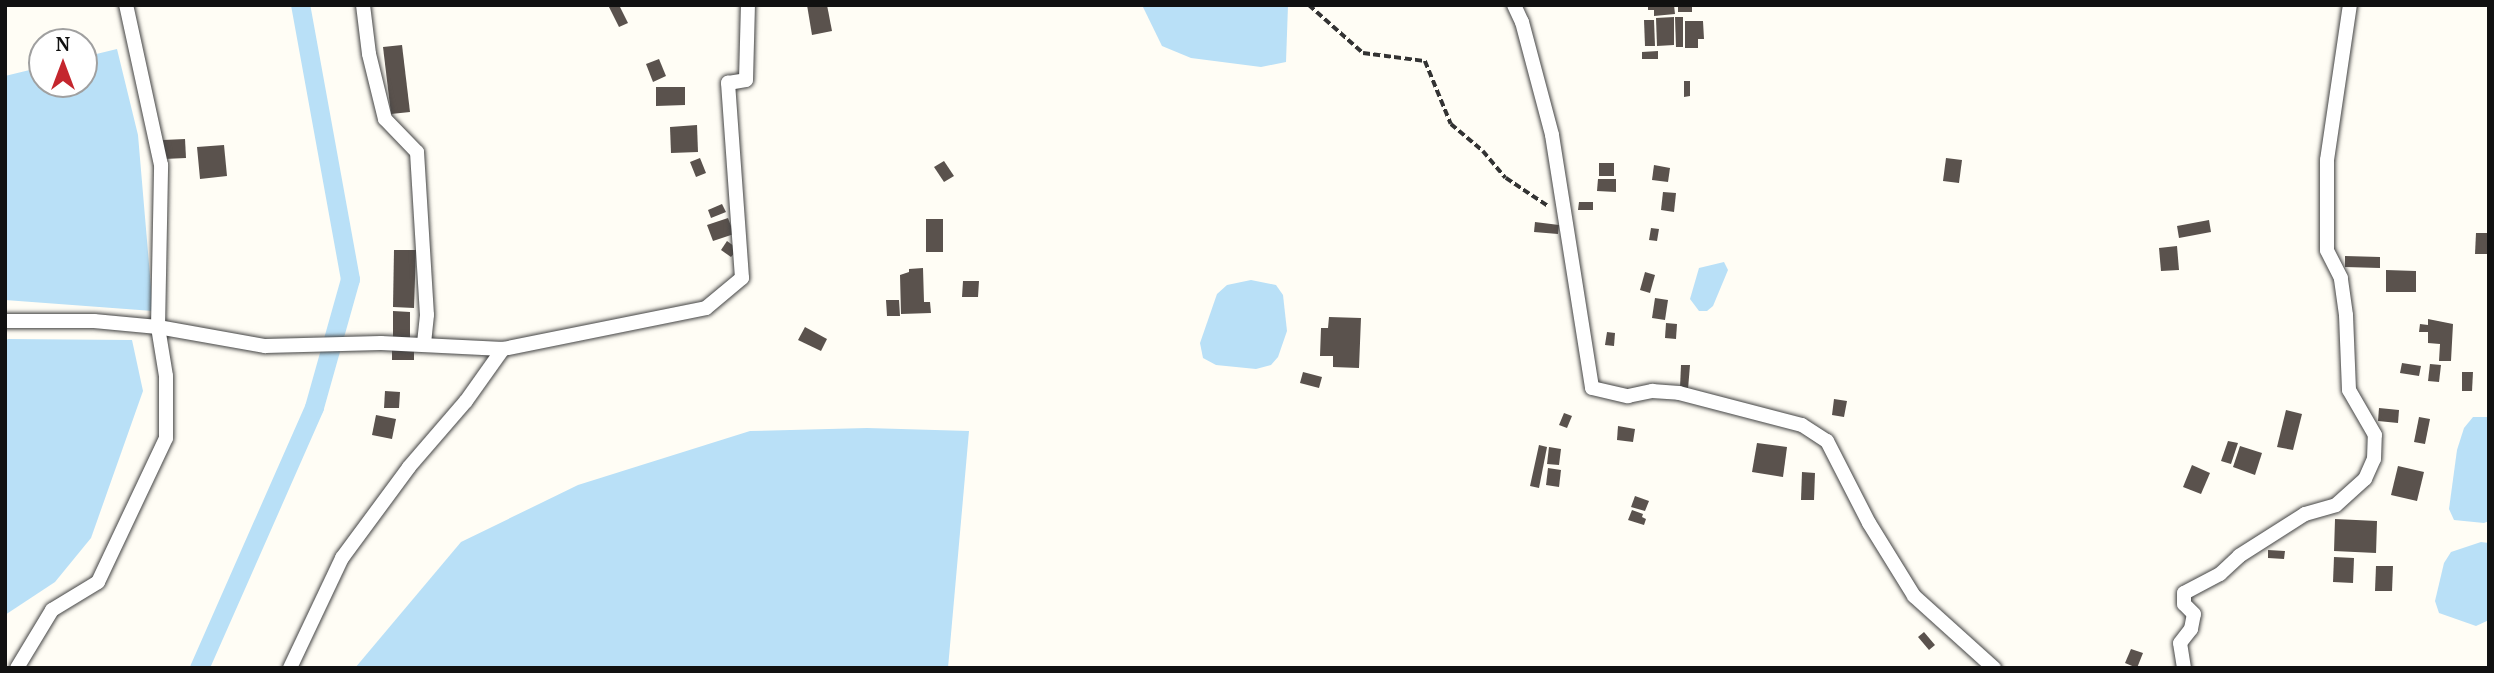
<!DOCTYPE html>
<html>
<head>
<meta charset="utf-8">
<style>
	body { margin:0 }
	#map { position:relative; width:2494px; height:673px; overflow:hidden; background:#fffdf5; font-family:"PT Serif",serif }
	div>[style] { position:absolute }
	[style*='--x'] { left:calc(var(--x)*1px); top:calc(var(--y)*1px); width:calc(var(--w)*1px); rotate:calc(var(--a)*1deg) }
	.water>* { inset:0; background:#b9e0f7 }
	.canal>* { height:19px; margin:-9.5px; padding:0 9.5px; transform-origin:9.5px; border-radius:9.5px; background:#b9e0f7 }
	.building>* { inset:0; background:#5a524d }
	.path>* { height:3.5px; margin-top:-1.75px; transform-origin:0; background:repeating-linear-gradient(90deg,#333 0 7px,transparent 0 10.5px) }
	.roads { filter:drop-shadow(0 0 2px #444) drop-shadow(0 0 2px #444) }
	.minor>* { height:14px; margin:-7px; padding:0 7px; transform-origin:7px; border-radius:7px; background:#fff }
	span { translate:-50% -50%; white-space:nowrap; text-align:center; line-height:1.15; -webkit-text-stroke:7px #fff; paint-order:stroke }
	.frame { position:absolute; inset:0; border:7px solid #111; pointer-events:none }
	.north { position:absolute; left:28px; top:28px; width:70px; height:70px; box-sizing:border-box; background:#fff; border:2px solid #a0a0a0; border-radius:50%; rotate:0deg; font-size:19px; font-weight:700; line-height:28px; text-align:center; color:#111 }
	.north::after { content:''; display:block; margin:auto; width:24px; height:32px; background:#c4262e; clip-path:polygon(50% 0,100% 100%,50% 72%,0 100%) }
</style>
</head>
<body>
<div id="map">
	<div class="water">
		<div style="clip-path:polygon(1142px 5px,1288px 5px,1286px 62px,1261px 67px,1191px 58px,1162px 46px)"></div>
		<div style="clip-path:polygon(117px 49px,138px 135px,153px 311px,5px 300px,5px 76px,42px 67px,42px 84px,84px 84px,84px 57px)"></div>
		<div style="clip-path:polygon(1724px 262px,1728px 270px,1713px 306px,1707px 311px,1699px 311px,1690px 299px,1699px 268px)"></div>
		<div style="clip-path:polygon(1251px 280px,1276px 285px,1283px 295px,1287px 331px,1278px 357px,1271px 365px,1256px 369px,1216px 365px,1203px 358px,1200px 343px,1217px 294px,1227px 285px)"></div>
		<div style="clip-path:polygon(8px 339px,132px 340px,143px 391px,91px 538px,55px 582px,5px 615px,5px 341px)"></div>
		<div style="clip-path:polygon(2473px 417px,2489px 417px,2489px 521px,2484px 523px,2454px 520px,2449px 509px,2457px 450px,2464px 428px)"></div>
		<div style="clip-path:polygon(867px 428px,969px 431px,948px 668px,355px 668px,461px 542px,578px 485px,750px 431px)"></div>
		<div style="clip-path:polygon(2481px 542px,2489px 543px,2489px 620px,2476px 626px,2439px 613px,2435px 601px,2444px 563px,2451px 552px)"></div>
	</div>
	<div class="canal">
		<div style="--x:199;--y:668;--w:285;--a:-66.2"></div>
		<div style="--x:314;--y:407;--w:133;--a:-74.3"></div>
		<div style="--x:350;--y:279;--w:279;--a:-100.3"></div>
	</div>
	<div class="building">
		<div style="clip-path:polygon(608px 5px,619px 5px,628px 23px,619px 27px)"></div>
		<div style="clip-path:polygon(807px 5px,827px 5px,832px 31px,812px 35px)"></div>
		<div style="clip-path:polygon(1648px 5px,1674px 5px,1675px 14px,1654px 16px,1654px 10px,1648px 10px)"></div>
		<div style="clip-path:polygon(1678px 5px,1692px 5px,1692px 12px,1678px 12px)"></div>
		<div style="clip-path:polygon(1674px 17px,1674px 45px,1657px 46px,1656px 18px)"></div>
		<div style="clip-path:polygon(1675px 17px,1683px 17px,1683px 47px,1676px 47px)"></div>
		<div style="clip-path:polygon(1644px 20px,1654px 20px,1655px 46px,1645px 46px)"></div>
		<div style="clip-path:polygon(1685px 21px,1703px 21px,1704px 39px,1698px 39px,1698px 48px,1685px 48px)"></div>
		<div style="clip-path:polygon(402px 45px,410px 112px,391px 114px,383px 47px)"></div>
		<div style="clip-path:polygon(1658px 51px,1658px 59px,1642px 59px,1642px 52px)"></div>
		<div style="clip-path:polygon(659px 59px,666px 76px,653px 82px,646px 64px)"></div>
		<div style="clip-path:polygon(1684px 81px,1690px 81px,1690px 96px,1684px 97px)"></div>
		<div style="clip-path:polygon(656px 87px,685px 87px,685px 105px,656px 106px)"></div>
		<div style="clip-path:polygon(697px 125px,698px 152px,671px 153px,670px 127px)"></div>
		<div style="clip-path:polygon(185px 139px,186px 158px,164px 159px,163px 140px)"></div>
		<div style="clip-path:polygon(224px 145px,227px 176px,200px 179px,197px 147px)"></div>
		<div style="clip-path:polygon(700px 158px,706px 173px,696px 177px,690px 162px)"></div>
		<div style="clip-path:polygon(1946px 158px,1962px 160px,1959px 183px,1943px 181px)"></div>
		<div style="clip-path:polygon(944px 161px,954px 176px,944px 182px,934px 167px)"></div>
		<div style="clip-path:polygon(1599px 163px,1614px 163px,1614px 176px,1599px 176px)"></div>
		<div style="clip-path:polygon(1654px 165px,1670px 168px,1668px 182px,1652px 180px)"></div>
		<div style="clip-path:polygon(1598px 179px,1616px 179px,1616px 192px,1597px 191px)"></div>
		<div style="clip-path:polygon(1663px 192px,1676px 193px,1674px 212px,1661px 210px)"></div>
		<div style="clip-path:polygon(1579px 202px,1593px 202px,1593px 210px,1578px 210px)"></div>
		<div style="clip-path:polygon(722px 204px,726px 212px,711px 218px,708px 210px)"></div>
		<div style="clip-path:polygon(728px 218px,734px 234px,713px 241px,707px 225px)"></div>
		<div style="clip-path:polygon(926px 219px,943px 219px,943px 252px,926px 252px)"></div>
		<div style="clip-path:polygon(2209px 220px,2211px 232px,2179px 238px,2177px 226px)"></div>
		<div style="clip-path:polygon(1535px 222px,1559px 225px,1558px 234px,1534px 232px)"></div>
		<div style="clip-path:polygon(1651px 228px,1659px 229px,1657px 241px,1649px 240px)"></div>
		<div style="clip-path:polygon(2476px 233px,2489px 233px,2489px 254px,2475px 254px)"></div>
		<div style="clip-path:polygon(727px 241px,738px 249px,731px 257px,721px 250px)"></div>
		<div style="clip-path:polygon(2177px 246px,2179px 270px,2161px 271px,2159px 248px)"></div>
		<div style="clip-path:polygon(394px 250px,416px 250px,414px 308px,393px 307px)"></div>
		<div style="clip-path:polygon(2345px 256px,2380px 257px,2380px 268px,2345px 267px)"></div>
		<div style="clip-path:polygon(923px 268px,924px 302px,930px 302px,931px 313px,901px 314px,900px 275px,909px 272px,909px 269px)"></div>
		<div style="clip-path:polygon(2386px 270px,2416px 271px,2416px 292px,2386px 292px)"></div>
		<div style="clip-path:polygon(1645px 272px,1655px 275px,1650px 293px,1640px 290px)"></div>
		<div style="clip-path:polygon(963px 281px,979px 281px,978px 297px,962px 297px)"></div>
		<div style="clip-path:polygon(1655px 298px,1668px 300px,1665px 320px,1652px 318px)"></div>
		<div style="clip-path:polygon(886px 300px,899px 300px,900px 316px,887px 316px)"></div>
		<div style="clip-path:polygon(393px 311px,410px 312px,410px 338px,393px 338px)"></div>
		<div style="clip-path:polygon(1329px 317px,1361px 318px,1359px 368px,1333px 367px,1333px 356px,1320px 356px,1321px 328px,1328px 328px)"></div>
		<div style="clip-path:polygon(2428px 319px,2453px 324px,2451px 361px,2439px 361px,2440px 344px,2428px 343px,2428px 332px,2419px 332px,2420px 324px,2428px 325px)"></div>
		<div style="clip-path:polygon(1666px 323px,1677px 324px,1676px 339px,1665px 338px)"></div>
		<div style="clip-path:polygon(805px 327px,827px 339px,821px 351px,798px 340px)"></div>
		<div style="clip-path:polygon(1607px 332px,1615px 333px,1614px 346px,1605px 345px)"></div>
		<div style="clip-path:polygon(392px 346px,414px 347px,414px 360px,392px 360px)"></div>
		<div style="clip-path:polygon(2402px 363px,2421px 366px,2419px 376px,2400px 373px)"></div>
		<div style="clip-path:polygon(2430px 364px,2441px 365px,2439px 382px,2428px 381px)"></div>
		<div style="clip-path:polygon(1681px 365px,1690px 365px,1688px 389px,1680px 388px)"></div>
		<div style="clip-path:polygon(1303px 372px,1322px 377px,1319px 388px,1300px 383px)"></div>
		<div style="clip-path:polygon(2462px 372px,2473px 372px,2472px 391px,2462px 391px)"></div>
		<div style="clip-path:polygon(385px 391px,400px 392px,399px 408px,384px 408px)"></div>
		<div style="clip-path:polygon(1834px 399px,1847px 401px,1844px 417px,1832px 415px)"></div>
		<div style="clip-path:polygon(2379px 408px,2399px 410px,2398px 423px,2378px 421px)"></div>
		<div style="clip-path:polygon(2286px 410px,2302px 414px,2293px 450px,2277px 447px)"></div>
		<div style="clip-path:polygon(1564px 413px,1572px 416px,1567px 428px,1559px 425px)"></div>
		<div style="clip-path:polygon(376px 415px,396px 419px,392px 439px,372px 435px)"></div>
		<div style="clip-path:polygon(2419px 417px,2430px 419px,2425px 444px,2414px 442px)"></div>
		<div style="clip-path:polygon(1618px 426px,1635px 429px,1633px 442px,1617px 440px)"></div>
		<div style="clip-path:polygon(2228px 441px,2238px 443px,2231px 464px,2221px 461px)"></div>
		<div style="clip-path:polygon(1757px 443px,1787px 447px,1783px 477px,1752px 472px)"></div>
		<div style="clip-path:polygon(1539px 445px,1547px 447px,1539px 488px,1530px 486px)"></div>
		<div style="clip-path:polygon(2240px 446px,2262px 453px,2255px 475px,2233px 467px)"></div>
		<div style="clip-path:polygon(1549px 447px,1561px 449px,1559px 465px,1547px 464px)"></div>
		<div style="clip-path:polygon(2192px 465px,2210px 473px,2201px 494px,2183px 487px)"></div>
		<div style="clip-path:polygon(2398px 466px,2424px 472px,2417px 501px,2391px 495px)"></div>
		<div style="clip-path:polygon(1548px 468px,1561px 470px,1559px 487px,1546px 485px)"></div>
		<div style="clip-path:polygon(1802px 472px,1815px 473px,1814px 500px,1801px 500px)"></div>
		<div style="clip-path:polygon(1635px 496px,1649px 501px,1645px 511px,1631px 507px)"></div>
		<div style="clip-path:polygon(1632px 510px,1643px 514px,1642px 517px,1646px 519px,1644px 525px,1628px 520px)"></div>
		<div style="clip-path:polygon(2335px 519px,2377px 521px,2376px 553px,2334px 551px)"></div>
		<div style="clip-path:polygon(2268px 550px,2285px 551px,2284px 559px,2268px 558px)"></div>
		<div style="clip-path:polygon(2334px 557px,2354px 558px,2353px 583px,2333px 582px)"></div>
		<div style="clip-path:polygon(2376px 566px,2393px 566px,2392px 591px,2375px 591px)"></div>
		<div style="clip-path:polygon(1924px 632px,1935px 645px,1929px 650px,1918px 637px)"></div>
		<div style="clip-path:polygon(2131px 649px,2143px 653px,2137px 668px,2125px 663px)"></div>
	</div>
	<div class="path">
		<div style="--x:1309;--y:5;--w:72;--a:41.6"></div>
		<div style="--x:1363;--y:53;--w:63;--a:7.4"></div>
		<div style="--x:1425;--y:61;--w:68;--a:67.6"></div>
		<div style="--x:1451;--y:124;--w:42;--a:40.2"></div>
		<div style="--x:1483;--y:151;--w:35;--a:50"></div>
		<div style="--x:1506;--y:178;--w:50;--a:33.7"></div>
	</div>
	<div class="roads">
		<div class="minor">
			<div style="--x:363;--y:5;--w:49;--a:83"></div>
			<div style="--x:369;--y:54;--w:67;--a:76.2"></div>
			<div style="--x:385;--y:119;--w:46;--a:45.9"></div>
			<div style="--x:417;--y:152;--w:163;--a:86.5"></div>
			<div style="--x:427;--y:315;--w:28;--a:96"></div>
			<div style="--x:1514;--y:5;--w:19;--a:65"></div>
			<div style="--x:1522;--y:22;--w:117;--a:75.1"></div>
			<div style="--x:1552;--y:135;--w:256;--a:81"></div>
			<div style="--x:1592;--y:388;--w:37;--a:13"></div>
			<div style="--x:1628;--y:396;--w:25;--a:-12"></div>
			<div style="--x:1652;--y:391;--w:27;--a:4"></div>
			<div style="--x:1679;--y:393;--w:127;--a:14.6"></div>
			<div style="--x:1802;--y:425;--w:30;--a:33"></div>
			<div style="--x:1827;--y:441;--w:92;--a:62.9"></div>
			<div style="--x:1869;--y:523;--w:86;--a:58.3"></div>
			<div style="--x:1914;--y:596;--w:108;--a:42"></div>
			<div style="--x:5;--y:321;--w:89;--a:0"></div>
			<div style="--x:94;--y:321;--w:64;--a:5.4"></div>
			<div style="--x:158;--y:327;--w:109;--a:10.1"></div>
			<div style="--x:265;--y:346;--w:116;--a:-1.5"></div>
			<div style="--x:381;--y:343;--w:122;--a:2.8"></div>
			<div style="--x:503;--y:349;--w:207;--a:-11.4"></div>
			<div style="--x:706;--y:308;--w:47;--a:-39.8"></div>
			<div style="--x:742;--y:278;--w:196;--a:-94.1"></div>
			<div style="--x:728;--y:83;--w:18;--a:-9"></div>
			<div style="--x:746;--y:80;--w:75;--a:-88.5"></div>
			<div style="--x:17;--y:668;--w:68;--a:-58.9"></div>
			<div style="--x:52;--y:610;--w:54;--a:-31.3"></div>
			<div style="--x:98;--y:582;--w:159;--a:-64.7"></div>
			<div style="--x:166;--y:438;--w:62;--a:-90"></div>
			<div style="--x:166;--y:376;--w:50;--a:-99.3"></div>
			<div style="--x:158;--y:327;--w:162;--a:-88.9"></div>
			<div style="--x:161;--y:165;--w:164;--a:-102.3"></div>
			<div style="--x:290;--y:668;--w:122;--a:-64.7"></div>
			<div style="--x:342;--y:558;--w:113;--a:-53.6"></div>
			<div style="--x:409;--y:467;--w:87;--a:-49.2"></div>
			<div style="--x:466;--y:401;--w:64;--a:-54.6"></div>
			<div style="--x:2184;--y:668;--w:25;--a:-99"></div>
			<div style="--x:2180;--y:643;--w:18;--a:-52"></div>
			<div style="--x:2191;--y:629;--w:15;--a:-79"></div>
			<div style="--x:2194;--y:614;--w:14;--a:-135"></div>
			<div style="--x:2184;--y:604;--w:11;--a:-90"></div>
			<div style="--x:2184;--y:593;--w:41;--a:-27.8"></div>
			<div style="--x:2220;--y:574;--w:26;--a:-43"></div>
			<div style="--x:2239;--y:556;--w:78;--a:-32.5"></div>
			<div style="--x:2305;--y:514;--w:32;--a:-16"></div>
			<div style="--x:2336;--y:505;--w:39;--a:-42"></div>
			<div style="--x:2365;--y:479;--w:22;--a:-66"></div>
			<div style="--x:2374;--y:459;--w:24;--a:-88"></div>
			<div style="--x:2375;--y:435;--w:52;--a:-120"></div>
			<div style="--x:2349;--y:390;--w:75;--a:-92.3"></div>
			<div style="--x:2346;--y:315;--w:37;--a:-98"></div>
			<div style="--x:2341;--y:278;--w:31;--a:-117"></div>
			<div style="--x:2327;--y:250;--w:90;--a:-90"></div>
			<div style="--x:2327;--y:160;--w:157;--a:-81.6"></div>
		</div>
	</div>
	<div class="frame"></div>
	<div class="north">N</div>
</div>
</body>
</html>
